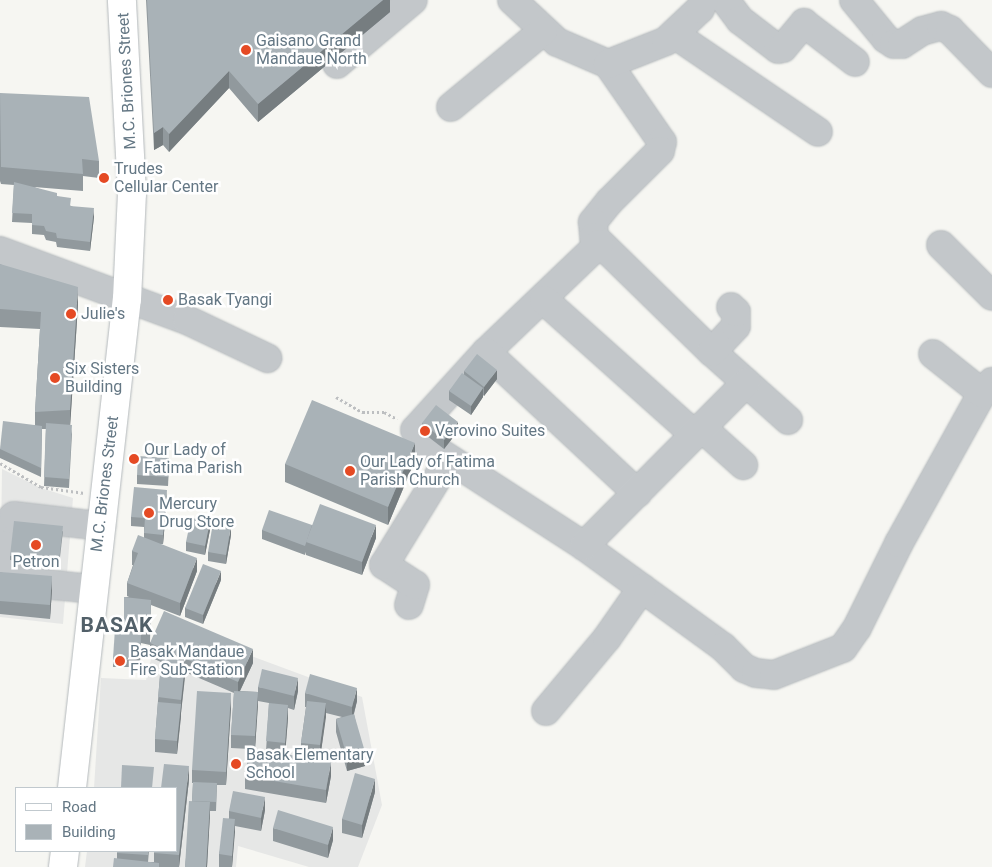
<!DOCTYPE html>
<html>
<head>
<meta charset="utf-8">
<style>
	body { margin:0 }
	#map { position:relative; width:992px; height:867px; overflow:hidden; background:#f6f6f2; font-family:Roboto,sans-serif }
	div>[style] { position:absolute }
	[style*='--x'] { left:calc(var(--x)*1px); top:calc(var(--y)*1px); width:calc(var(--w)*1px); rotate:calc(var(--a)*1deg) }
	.built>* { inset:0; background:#e6e7e6 }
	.path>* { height:3px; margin-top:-1.5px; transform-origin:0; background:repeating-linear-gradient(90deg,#bdbfc1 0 2.5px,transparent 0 5px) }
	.roads { filter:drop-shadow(0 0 1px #b4b9bc) drop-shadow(0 0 1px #b4b9bc) }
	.minor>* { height:28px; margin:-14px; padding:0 14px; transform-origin:14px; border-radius:14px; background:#c3c7ca }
	.major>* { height:28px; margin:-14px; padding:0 14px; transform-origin:14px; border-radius:14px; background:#fff }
	.wall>* { inset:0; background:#91999d }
	.shaded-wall>* { inset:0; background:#767d80 }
	.building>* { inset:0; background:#a9b2b7 }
	.dots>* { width:14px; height:14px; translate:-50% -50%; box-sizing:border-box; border:2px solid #fff; border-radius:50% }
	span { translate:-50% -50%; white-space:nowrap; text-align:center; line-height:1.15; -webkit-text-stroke:5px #fff; paint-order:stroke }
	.poi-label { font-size:16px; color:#647784 }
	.left { translate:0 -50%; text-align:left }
	.street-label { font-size:16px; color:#647784 }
	.district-label { font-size:21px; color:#526069; font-weight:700; letter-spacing:1px }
	.legend { position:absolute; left:15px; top:787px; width:162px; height:65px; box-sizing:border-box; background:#fff; border:1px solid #c1c9ce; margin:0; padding:6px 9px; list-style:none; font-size:15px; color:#647784 }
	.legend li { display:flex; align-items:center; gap:10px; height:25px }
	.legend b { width:25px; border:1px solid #c1c9ce }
</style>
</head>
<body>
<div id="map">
	<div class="built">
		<div style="clip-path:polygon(2px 469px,41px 488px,73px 498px,63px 624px,0 617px)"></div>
		<div style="clip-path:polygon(160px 622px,362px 697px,382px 805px,358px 867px,309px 867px,238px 846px,236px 867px,85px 867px,87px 851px,176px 851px,176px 788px,94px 788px,101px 678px,146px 680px)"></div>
	</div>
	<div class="path">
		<div style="--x:336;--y:397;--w:30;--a:30"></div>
		<div style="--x:362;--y:412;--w:22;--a:0"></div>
		<div style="--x:384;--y:412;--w:15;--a:28"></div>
		<div style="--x:0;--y:463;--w:48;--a:30.3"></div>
		<div style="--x:41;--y:487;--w:44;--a:7.8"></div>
	</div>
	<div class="roads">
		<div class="minor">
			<div style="--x:512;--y:0;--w:62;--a:43"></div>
			<div style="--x:557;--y:42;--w:56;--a:23.3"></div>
			<div style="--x:608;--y:64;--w:95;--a:55.3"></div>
			<div style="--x:662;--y:142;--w:9;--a:103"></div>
			<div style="--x:660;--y:151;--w:72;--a:135"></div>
			<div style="--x:609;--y:202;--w:26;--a:129"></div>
			<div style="--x:593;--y:222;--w:15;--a:86"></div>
			<div style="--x:594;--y:237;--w:165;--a:44.3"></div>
			<div style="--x:712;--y:352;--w:102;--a:41.8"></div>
			<div style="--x:725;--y:0;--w:25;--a:53"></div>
			<div style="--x:740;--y:20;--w:48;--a:37.3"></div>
			<div style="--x:778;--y:49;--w:5;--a:-11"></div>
			<div style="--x:783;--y:48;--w:33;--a:-50"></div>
			<div style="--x:804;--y:23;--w:64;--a:37.4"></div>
			<div style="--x:854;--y:0;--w:50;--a:50.6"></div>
			<div style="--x:886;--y:39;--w:9;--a:32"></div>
			<div style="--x:894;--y:44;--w:8;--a:0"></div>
			<div style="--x:902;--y:44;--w:24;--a:-33"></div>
			<div style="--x:922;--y:31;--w:20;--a:-15"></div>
			<div style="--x:941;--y:26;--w:10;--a:24"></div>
			<div style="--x:950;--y:30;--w:60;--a:45.7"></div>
			<div style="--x:674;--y:34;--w:174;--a:34.2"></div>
			<div style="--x:337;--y:64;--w:99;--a:-40.1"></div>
			<div style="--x:608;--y:64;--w:62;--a:-21.6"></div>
			<div style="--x:666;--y:41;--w:47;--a:-43.3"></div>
			<div style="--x:700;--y:9;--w:10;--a:-66"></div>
			<div style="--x:451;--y:107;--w:119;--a:-39.6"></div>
			<div style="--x:599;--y:244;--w:156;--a:136.3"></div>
			<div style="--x:486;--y:352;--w:105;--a:132.3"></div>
			<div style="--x:415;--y:430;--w:16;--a:52"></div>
			<div style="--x:425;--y:443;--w:189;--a:32.9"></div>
			<div style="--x:584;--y:546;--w:172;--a:36"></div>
			<div style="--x:723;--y:647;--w:30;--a:45"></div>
			<div style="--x:744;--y:668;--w:13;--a:23"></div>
			<div style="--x:756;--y:673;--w:18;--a:6"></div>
			<div style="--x:774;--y:675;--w:74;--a:-21.4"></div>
			<div style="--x:843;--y:648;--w:24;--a:-55"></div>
			<div style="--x:857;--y:628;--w:95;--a:-63.7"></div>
			<div style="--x:899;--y:543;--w:171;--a:-61"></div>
			<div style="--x:982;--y:393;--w:15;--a:-48"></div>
			<div style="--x:941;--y:245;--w:72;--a:45"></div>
			<div style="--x:0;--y:251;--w:199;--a:20.3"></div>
			<div style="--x:187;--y:320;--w:89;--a:25.4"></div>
			<div style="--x:544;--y:300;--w:201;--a:41.8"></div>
			<div style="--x:486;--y:352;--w:207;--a:43"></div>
			<div style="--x:712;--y:352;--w:35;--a:-47"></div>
			<div style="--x:736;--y:326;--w:14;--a:-90"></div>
			<div style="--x:736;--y:312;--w:7;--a:-135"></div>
			<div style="--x:933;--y:354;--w:63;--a:38.5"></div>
			<div style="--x:701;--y:427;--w:57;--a:42.1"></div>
			<div style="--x:584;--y:546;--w:230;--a:-45.2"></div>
			<div style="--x:93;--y:589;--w:89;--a:-174.2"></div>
			<div style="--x:4;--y:580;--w:61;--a:-83.5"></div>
			<div style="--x:11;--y:519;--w:4;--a:-45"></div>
			<div style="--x:14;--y:516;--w:88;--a:6.6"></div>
			<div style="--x:409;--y:605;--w:21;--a:-73"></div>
			<div style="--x:415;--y:585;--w:37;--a:-147"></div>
			<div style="--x:384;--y:565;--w:124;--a:-58.5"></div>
			<div style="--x:546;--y:711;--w:95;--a:-50.1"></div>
			<div style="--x:607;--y:638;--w:61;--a:-55"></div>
		</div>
		<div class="major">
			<div style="--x:72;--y:788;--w:492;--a:-83.6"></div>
			<div style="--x:127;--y:299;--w:106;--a:-87.3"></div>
			<div style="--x:132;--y:193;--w:193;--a:-93"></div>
			<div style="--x:63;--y:867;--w:16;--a:-83"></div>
		</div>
	</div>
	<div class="wall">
		<div style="clip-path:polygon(146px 0,390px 0,390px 12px,258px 122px,229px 88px,169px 152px,163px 145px,154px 150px)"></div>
		<div style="clip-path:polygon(0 93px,99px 161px,99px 178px,83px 176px,83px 191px,34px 187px,57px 196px,71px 206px,94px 217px,90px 251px,57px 247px,56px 242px,46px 240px,44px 235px,32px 234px,32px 223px,12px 222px,14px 185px,1px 184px,0 181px)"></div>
		<div style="clip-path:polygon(0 264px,78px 305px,70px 425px,72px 434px,69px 488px,44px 486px,46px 429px,42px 429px,41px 477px,0 458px,0 449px,35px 425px,35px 412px,40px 329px,0 327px)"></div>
		<div style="clip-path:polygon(464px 371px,497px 379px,484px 396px,483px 395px,483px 397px,471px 415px,449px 400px,449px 391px,464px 375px)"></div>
		<div style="clip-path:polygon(422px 423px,458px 431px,444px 449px,422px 432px)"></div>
		<div style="clip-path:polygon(415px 460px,388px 525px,285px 482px,285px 464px)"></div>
		<div style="clip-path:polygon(169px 467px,168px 486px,137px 484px,137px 475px)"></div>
		<div style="clip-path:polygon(evenodd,167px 499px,163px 544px,159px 544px,197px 571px,180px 616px,151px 605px,150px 642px,253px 663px,240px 691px,258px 692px,258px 687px,298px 691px,294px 710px,288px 708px,288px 718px,285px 754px,331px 776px,326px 803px,245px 789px,245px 776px,250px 749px,231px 748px,231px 735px,234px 693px,185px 672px,177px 754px,155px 752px,155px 739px,161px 662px,150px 657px,150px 645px,141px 643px,140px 667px,113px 667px,113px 658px,124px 631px,124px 597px,129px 597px,127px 596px,127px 583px,133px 565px,132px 565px,132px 551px,144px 538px,144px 527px,131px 526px,131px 517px,167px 499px,258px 701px,269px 703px,266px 751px,255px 749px,258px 701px)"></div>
		<div style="clip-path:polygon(312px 525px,376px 538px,362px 575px,306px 555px,306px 552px,305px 555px,262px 539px,262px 530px)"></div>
		<div style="clip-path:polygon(210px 530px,205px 555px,186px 551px,186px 542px)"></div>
		<div style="clip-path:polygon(63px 531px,59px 566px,10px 560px,10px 556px)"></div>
		<div style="clip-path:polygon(231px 535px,226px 564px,208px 561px,208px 552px)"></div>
		<div style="clip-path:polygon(0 572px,52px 590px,50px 619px,0 614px)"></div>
		<div style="clip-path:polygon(221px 580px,203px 624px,185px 617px,185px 608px)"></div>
		<div style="clip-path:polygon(305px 693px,357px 701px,354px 714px,365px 766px,347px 771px,336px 732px,336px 719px,342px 717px,326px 713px,320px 759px,301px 756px,301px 743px,306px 707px,305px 707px)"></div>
		<div style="clip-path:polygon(231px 707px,226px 785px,217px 785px,216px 811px,210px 811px,207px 867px,185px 867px,192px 801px,193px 783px,192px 783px,192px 770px)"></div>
		<div style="clip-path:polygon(189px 780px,179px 867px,159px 867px,117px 859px,117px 851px,149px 851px,148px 862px,154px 862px,154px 851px)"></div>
		<div style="clip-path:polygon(375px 792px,362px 838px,342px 833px,342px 819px)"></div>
		<div style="clip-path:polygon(265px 810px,261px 831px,235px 826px,232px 867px,219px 867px,219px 854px,229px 818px,229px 811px)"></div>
		<div style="clip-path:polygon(273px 828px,333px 840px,328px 858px,273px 841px)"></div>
	</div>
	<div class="shaded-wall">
		<div style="clip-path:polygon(383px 0,390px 0,390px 12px,258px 122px,258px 104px)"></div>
		<div style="clip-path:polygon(229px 71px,229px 88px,169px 152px,169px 134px)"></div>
		<div style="clip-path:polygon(163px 127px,163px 145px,154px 150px,154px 133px)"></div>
		<div style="clip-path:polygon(94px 208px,94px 217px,90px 251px,90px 242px)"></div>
		<div style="clip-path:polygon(78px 287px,78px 305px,70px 428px,70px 410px)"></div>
		<div style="clip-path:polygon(497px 370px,497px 379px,484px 396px,484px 387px)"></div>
		<div style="clip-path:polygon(483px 388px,483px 397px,471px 415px,471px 406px)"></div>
		<div style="clip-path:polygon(458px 422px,458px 431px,444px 449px,444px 440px)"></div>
		<div style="clip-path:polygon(415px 443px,415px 460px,388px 525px,388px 507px)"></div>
		<div style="clip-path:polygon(167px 490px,167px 499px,163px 544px,163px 535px)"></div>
		<div style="clip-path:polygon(210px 521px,210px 530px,205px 555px,205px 546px)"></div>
		<div style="clip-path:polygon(376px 525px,376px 538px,362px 575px,362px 562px)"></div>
		<div style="clip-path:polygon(231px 526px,231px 535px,226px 564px,226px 555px)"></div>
		<div style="clip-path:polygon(197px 558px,197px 571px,180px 616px,180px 603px)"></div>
		<div style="clip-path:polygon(221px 571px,221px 580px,203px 624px,203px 615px)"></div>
		<div style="clip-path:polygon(52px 576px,52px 590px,50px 619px,50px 605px)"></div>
		<div style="clip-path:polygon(253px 649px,253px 663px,238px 695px,238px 682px)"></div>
		<div style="clip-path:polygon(185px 664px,185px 677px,181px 713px,181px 700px)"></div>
		<div style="clip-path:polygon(298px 678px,298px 691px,294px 710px,294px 696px)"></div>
		<div style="clip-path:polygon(357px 688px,357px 701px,352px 720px,352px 707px)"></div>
		<div style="clip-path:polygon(258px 692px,258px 705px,255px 749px,255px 736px)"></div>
		<div style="clip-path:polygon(231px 693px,231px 707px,226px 785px,226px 772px)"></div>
		<div style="clip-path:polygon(326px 703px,326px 717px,320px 759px,320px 745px)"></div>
		<div style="clip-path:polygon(181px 704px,181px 717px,177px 754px,177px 741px)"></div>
		<div style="clip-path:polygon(288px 705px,288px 718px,285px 756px,285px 743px)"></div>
		<div style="clip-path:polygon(365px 752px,365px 766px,347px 771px,347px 757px)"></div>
		<div style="clip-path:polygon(331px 762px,331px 776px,326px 803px,326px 790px)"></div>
		<div style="clip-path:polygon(189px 766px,189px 780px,179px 867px,179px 855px)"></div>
		<div style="clip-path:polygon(375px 779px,375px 792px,362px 838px,362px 825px)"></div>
		<div style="clip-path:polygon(265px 797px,265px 810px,261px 831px,261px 818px)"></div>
		<div style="clip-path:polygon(210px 802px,210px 815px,207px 867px,206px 867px)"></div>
		<div style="clip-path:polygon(235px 819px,235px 832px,232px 867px,232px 856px)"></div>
		<div style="clip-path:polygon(333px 827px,333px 840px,328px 858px,328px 845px)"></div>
	</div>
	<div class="building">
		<div style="clip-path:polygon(147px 0,383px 0,258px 104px,229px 71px,169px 134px,163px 127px,154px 133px)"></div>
		<div style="clip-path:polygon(0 93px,89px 97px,99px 161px,82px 159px,83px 174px,1px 167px)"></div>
		<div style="clip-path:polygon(14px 182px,57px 193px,57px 196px,71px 198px,70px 206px,94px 208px,90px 242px,57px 238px,56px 233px,46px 231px,44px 226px,32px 225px,32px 214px,12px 213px)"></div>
		<div style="clip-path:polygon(0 264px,78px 287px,70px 410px,35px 412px,41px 312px,0 309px)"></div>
		<div style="clip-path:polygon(477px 354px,497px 370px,484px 387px,464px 371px)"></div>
		<div style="clip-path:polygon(462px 373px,483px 388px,471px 406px,449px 391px)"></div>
		<div style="clip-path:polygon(312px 400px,415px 443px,388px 507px,285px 464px)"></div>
		<div style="clip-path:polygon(436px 405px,458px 422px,444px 440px,422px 423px)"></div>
		<div style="clip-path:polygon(3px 421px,42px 426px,41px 468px,0 449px)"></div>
		<div style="clip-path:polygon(46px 423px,72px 425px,69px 479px,44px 477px)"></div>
		<div style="clip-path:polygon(138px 456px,169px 458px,168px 477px,137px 475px)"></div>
		<div style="clip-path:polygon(134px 487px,167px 490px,163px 535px,144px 533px,145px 518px,131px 517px)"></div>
		<div style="clip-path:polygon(320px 504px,376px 525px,362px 562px,306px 542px)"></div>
		<div style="clip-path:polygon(269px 510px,312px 525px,305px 546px,262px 530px)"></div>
		<div style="clip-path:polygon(191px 518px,210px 521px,205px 546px,186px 542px)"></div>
		<div style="clip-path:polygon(14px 521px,63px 526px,59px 561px,10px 556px)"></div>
		<div style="clip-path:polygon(213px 523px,231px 526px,226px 555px,208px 552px)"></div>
		<div style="clip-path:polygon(138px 535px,197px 558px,180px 603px,127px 583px,138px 553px,132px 551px)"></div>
		<div style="clip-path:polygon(203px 564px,221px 571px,203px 615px,185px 608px)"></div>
		<div style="clip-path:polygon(0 572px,52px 576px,50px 605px,0 601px)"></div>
		<div style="clip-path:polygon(124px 597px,151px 600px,150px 632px,124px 626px)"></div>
		<div style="clip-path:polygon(164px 611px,253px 649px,238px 682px,150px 643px)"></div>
		<div style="clip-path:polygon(115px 629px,141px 634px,140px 658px,113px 658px)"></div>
		<div style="clip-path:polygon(162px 656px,175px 657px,185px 664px,181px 700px,158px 697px)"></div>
		<div style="clip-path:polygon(262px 669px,298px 678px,294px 696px,258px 687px)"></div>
		<div style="clip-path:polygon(310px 674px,357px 688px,352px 707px,305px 693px)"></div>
		<div style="clip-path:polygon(197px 691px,231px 693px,226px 772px,192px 770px)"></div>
		<div style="clip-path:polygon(234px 691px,258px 692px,255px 736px,231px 735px)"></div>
		<div style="clip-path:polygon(307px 701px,326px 703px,320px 745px,301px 743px)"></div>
		<div style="clip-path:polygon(158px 702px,181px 704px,177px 741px,155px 739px)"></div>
		<div style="clip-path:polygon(269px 703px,288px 705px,285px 743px,266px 741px)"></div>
		<div style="clip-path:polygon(354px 714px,365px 752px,347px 757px,336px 719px)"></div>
		<div style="clip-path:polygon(250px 748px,331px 762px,326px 790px,245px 776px)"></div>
		<div style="clip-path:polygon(164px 764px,189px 766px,179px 855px,154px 853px,154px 851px,176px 851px,176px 788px,161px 788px)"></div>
		<div style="clip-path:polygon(122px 765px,154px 767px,152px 788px,121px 788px)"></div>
		<div style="clip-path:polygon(355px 773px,375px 779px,362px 825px,342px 819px)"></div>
		<div style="clip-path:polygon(193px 782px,217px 783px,216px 802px,192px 801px)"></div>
		<div style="clip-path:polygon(233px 791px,265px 797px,261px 818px,229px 811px)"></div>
		<div style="clip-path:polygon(189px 801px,210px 802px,206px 867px,185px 867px)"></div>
		<div style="clip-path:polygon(278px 810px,333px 827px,328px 845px,273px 828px)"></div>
		<div style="clip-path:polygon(223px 818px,235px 819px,232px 856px,219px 854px)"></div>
		<div style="clip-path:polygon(117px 851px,148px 851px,148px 855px,117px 853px)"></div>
		<div style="clip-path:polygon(114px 858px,159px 863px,159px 867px,113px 867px)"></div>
	</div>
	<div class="dots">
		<div style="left:246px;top:50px;background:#e54a24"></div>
		<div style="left:104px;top:178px;background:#e54a24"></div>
		<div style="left:168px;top:300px;background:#e54a24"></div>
		<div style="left:71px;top:314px;background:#e54a24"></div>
		<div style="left:55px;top:378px;background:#e54a24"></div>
		<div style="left:425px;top:431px;background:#e54a24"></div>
		<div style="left:134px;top:459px;background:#e54a24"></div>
		<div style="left:350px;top:471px;background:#e54a24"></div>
		<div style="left:149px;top:513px;background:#e54a24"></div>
		<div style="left:36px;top:545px;background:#e54a24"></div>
		<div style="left:120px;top:661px;background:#e54a24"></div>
		<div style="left:236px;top:764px;background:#e54a24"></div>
	</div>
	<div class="poi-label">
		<span class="left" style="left:256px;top:50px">Gaisano Grand<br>Mandaue North</span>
		<span class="left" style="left:114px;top:178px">Trudes<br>Cellular Center</span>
		<span class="left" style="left:178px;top:300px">Basak Tyangi</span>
		<span class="left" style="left:81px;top:314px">Julie's</span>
		<span class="left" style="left:65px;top:378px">Six Sisters<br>Building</span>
		<span class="left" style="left:435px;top:431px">Verovino Suites</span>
		<span class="left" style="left:144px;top:459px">Our Lady of<br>Fatima Parish</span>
		<span class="left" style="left:360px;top:471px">Our Lady of Fatima<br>Parish Church</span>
		<span class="left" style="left:159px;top:513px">Mercury<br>Drug Store</span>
		<span style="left:36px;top:562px">Petron</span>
		<span class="left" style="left:130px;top:661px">Basak Mandaue<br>Fire Sub-Station</span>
		<span class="left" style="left:246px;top:764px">Basak Elementary<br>School</span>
	</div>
	<div class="street-label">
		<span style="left:127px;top:81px;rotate:-93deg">M.C. Briones Street</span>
		<span style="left:105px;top:484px;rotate:-83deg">M.C. Briones Street</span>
	</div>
	<div class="district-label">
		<span style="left:117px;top:625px">BASAK</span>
	</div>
	<ul class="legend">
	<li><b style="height:6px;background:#fff"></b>Road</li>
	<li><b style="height:14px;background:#a9b2b7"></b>Building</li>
	</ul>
</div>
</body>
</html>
